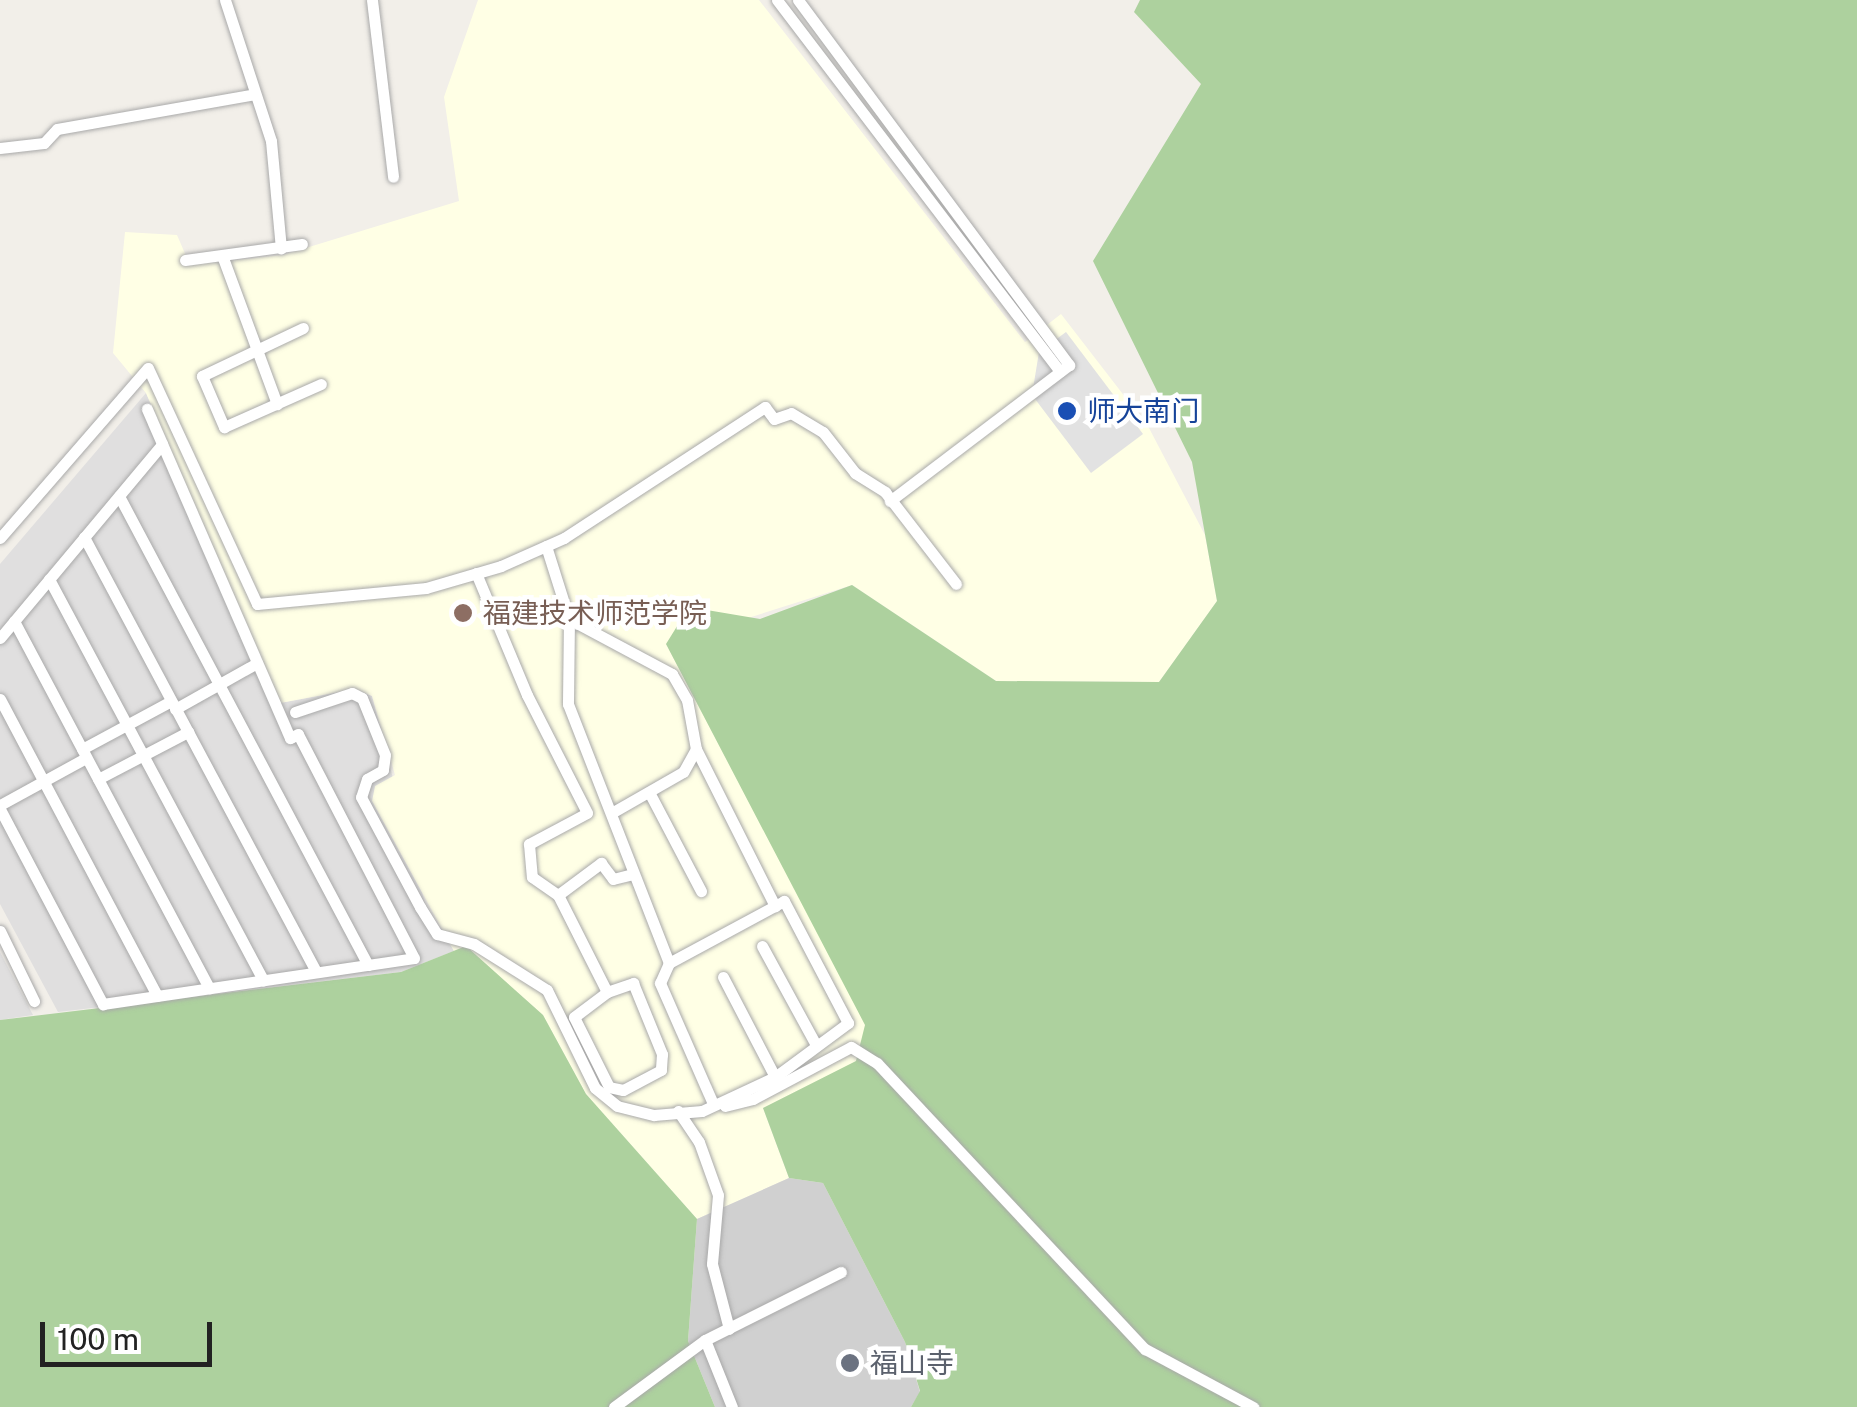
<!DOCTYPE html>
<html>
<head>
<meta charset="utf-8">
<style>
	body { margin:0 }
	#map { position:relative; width:1857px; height:1407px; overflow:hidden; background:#f2efe9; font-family:"Public Sans","Noto Sans SC",sans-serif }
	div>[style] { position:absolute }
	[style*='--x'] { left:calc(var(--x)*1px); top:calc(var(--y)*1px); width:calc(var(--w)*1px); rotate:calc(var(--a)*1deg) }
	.residential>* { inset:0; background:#e0dfdf }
	.education>* { inset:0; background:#ffffe5 }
	.religious>* { inset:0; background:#d0d0d0 }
	.forest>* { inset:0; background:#add19e }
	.parking>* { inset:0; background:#e2e2e2 }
	.roads { filter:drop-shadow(0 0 2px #a9a9a9) drop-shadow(0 0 2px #a9a9a9) }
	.minor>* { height:11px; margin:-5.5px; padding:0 5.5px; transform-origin:5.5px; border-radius:5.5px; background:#fff }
	.dots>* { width:28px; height:28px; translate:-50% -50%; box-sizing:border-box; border:5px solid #fff; border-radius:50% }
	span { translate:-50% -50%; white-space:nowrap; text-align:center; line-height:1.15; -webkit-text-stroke:9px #fff; paint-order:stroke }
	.transit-label { font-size:28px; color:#164399 }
	.left { translate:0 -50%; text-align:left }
	.education-label { font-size:28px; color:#785e54 }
	.worship-label { font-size:28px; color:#5b616d }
	.scale { position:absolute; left:40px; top:1322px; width:172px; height:45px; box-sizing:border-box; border:5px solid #222; border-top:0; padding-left:12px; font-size:30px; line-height:35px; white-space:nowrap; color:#222; -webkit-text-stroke:8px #fff; paint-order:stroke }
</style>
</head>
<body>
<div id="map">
	<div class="residential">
		<div style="clip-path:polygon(146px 393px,280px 703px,355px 689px,372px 696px,425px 904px,454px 951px,401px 972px,58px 1012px,0 904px,0 564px)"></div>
		<div style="clip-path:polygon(0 952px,33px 1015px,0 1020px)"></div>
	</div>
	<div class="education">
		<div style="clip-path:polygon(478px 0,759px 0,1025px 342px,1061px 314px,1149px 428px,1205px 535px,1217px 601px,1159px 682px,996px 681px,852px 585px,666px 644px,866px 1025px,857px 1061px,763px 1108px,789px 1178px,697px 1219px,586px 1094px,543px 1015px,466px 946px,454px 951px,372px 801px,375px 786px,395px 775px,372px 696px,355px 689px,280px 703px,146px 393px,113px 353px,125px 232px,177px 235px,190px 265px,283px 255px,459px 201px,444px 97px)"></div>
	</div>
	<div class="religious">
		<div style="clip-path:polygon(789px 1178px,823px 1183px,905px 1342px,920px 1392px,911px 1407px,715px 1407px,688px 1341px,697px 1219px)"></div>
	</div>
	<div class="forest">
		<div style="clip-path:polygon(1140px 0,1857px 0,1857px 1407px,911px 1407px,920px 1391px,905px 1342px,823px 1183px,789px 1178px,763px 1108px,856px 1061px,865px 1025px,666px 644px,689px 607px,760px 619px,852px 585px,996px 681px,1159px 682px,1217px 601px,1192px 462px,1093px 261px,1201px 84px,1134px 12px)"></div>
		<div style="clip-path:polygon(466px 946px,543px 1015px,586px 1094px,697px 1219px,688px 1341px,715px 1407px,0 1407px,0 1020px,401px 972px)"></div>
	</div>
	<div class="parking">
		<div style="clip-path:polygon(1066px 332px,1143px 434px,1091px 473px,1032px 395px,1039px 352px)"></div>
	</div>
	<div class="roads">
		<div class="minor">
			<div style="--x:225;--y:0;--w:148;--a:71.9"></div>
			<div style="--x:271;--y:141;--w:108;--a:84.7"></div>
			<div style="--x:372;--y:0;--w:178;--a:83.2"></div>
			<div style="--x:777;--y:0;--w:467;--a:52.7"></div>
			<div style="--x:798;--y:0;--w:455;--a:53.4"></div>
			<div style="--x:1069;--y:365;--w:225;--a:142.8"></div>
			<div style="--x:0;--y:148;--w:44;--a:-6.5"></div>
			<div style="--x:44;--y:143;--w:19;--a:-47"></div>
			<div style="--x:57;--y:129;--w:201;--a:-10"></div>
			<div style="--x:223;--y:258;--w:156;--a:69.7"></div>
			<div style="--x:185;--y:260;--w:118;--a:-7.8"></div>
			<div style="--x:303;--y:328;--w:112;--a:154.6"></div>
			<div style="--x:202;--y:376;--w:56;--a:66.7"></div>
			<div style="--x:224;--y:427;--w:106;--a:-23.9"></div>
			<div style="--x:119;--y:496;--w:531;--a:62.04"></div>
			<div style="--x:84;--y:537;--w:493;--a:61.9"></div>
			<div style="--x:0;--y:538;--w:225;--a:-49"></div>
			<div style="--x:148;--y:368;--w:260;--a:65.2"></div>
			<div style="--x:257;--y:604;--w:170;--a:-5.4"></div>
			<div style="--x:426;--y:588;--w:78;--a:-16.3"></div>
			<div style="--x:501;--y:566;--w:69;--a:-24"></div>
			<div style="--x:564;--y:538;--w:240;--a:-33.1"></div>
			<div style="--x:765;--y:407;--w:15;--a:53"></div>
			<div style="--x:774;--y:419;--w:18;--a:-19"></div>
			<div style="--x:791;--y:413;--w:37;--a:31"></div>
			<div style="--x:823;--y:432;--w:52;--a:52"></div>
			<div style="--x:855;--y:473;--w:36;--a:32"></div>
			<div style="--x:885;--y:492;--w:116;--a:52.3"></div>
			<div style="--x:546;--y:546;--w:77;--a:72.5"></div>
			<div style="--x:569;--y:619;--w:85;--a:90.7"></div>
			<div style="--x:568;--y:704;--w:278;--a:68.7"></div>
			<div style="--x:669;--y:963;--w:22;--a:114"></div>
			<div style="--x:660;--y:983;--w:132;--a:66.3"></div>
			<div style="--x:476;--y:573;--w:132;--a:67.3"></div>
			<div style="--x:527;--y:695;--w:132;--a:63"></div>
			<div style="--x:587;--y:813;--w:66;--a:151.9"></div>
			<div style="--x:529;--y:844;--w:33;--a:85"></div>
			<div style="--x:532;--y:877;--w:32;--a:35"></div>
			<div style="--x:49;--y:579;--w:455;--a:61.9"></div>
			<div style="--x:569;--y:619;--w:117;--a:28.1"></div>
			<div style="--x:672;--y:674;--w:30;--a:60"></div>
			<div style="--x:687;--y:700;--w:50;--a:79.6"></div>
			<div style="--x:696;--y:749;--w:26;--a:119"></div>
			<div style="--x:683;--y:772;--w:78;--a:150.2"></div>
			<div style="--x:14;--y:621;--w:416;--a:62"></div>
			<div style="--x:0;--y:638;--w:253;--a:-50.1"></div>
			<div style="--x:0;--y:699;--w:336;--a:62.1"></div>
			<div style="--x:175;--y:709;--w:94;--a:-29.3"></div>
			<div style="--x:295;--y:712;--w:60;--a:-18.4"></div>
			<div style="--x:352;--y:693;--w:11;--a:27"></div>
			<div style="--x:362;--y:698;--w:61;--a:68"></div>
			<div style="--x:385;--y:755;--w:15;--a:98"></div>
			<div style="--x:383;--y:770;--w:18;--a:151"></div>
			<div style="--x:367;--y:779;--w:19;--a:108"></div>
			<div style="--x:361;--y:797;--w:125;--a:61.8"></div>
			<div style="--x:420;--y:907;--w:32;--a:58"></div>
			<div style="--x:437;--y:934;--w:38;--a:15"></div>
			<div style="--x:474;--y:944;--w:86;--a:32.2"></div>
			<div style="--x:547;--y:990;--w:109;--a:63.9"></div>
			<div style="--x:595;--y:1088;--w:28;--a:39"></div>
			<div style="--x:617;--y:1106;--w:38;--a:14"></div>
			<div style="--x:654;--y:1115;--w:48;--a:-4.8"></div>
			<div style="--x:702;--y:1111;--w:81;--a:-25"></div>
			<div style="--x:775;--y:1077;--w:91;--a:-36.5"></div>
			<div style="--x:848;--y:1023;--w:138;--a:-117.7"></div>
			<div style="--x:784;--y:901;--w:131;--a:151.7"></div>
			<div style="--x:82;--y:749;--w:101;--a:-28.3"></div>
			<div style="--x:696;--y:749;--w:176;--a:63.3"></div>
			<div style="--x:98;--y:779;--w:102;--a:-27.6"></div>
			<div style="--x:649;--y:792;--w:112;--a:62.3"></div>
			<div style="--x:0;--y:805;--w:98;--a:-28.7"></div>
			<div style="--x:0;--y:809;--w:221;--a:62.2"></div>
			<div style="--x:103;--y:1004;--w:314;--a:-8.4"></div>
			<div style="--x:414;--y:958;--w:252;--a:-117.4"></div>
			<div style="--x:298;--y:734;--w:9;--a:153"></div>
			<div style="--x:290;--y:738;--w:359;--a:-113.5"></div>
			<div style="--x:0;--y:931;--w:78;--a:64.1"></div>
			<div style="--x:762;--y:946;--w:113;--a:61.4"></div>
			<div style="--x:723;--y:977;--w:113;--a:62.5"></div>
			<div style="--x:633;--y:983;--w:77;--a:67.8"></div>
			<div style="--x:662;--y:1054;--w:16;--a:94"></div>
			<div style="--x:661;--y:1070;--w:43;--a:152.2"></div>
			<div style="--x:623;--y:1090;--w:14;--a:-168"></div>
			<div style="--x:609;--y:1087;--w:78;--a:-116.6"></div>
			<div style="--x:574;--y:1017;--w:41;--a:-37.1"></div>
			<div style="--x:607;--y:992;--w:28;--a:-19"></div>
			<div style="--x:607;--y:992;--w:109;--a:-116.8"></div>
			<div style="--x:558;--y:895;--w:54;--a:-36.7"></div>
			<div style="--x:601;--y:863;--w:20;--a:53"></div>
			<div style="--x:613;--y:879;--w:21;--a:-14"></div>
			<div style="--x:725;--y:1106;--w:29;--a:-14"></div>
			<div style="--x:753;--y:1099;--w:111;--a:-28"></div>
			<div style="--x:851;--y:1047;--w:31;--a:32"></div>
			<div style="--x:877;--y:1063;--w:392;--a:46.9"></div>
			<div style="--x:1145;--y:1349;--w:123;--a:28.2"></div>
			<div style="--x:678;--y:1111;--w:37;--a:56"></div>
			<div style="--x:699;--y:1142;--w:56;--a:70.3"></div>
			<div style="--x:718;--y:1195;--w:69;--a:95"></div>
			<div style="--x:712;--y:1264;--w:67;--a:75.3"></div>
			<div style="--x:614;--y:1407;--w:113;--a:-36.4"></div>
			<div style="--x:732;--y:1407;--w:72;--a:-111.9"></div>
			<div style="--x:705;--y:1340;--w:152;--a:-26.6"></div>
		</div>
	</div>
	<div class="dots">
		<div style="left:1067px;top:411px;background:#1a4fb4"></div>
		<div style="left:463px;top:613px;background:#8d6e63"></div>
		<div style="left:850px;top:1363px;background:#6b7280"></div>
	</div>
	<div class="transit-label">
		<span class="left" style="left:1087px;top:411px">师大南门</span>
	</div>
	<div class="education-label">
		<span class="left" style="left:483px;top:613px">福建技术师范学院</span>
	</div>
	<div class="worship-label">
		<span class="left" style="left:870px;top:1363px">福山寺</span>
	</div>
	<div class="scale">100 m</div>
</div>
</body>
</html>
